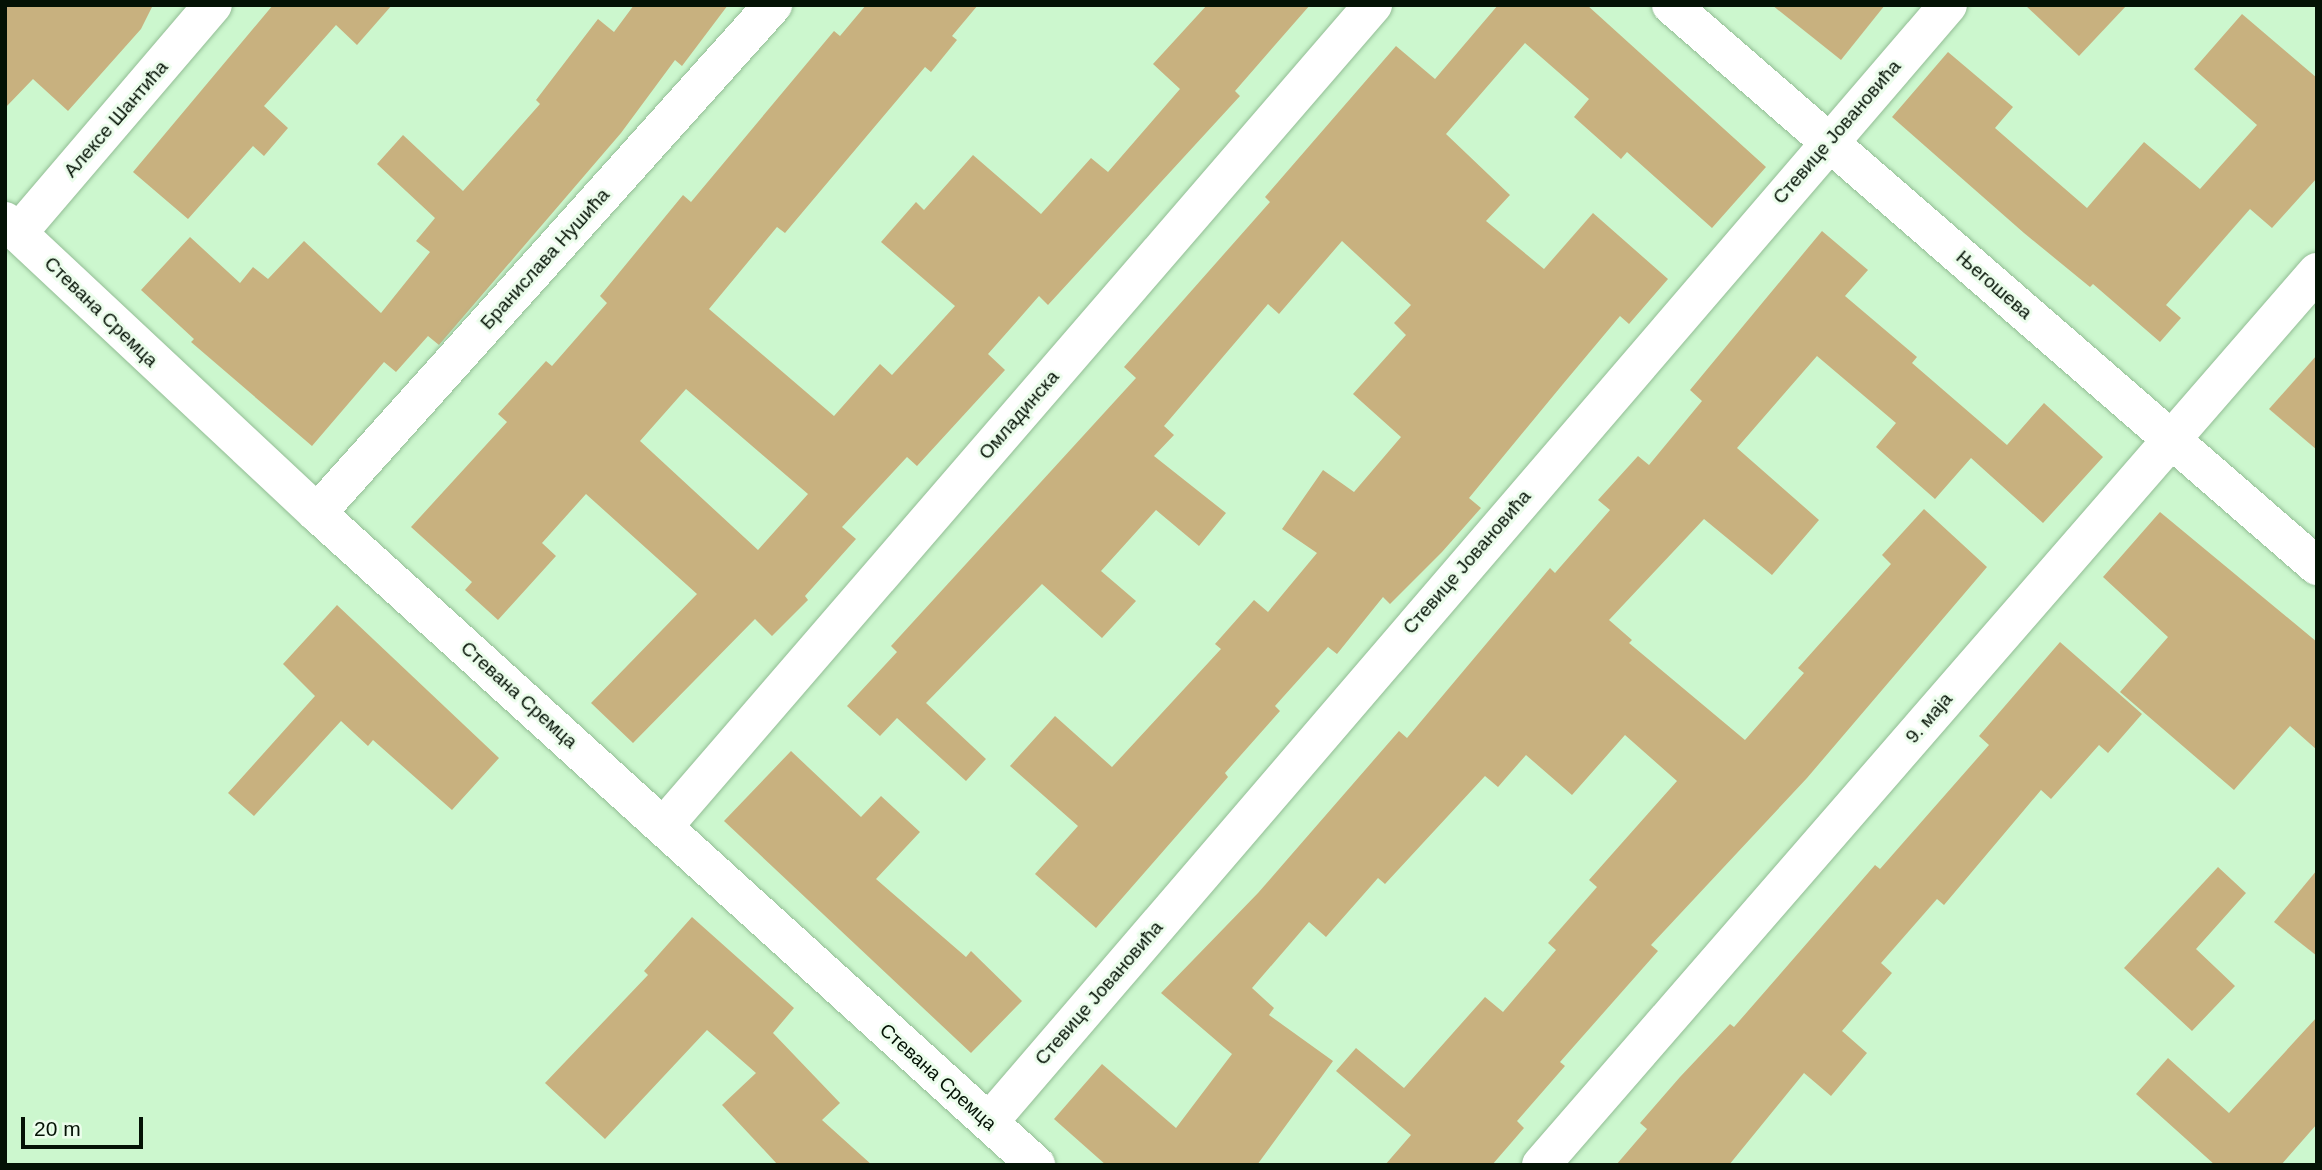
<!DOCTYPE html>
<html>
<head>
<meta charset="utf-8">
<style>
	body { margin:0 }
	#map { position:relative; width:2322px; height:1170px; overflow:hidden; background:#ccf7ce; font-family:Arial,sans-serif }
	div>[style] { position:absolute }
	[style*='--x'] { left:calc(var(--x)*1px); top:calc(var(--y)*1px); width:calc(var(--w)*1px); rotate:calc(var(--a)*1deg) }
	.building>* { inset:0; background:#c8b17f }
	.roads { filter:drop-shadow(0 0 2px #93bd95) drop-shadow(0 0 2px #93bd95) }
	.minor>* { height:38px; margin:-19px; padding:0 19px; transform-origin:19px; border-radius:19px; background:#fff }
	span { translate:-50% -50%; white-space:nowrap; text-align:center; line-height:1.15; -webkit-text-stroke:6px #ecfdec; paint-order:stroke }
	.street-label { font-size:19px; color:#041205 }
	.frame { position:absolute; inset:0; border:7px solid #041205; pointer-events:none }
	.scale { position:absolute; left:21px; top:1117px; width:122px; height:32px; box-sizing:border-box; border:4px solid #041205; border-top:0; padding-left:9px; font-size:21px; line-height:24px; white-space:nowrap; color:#041205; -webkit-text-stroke:5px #ecfdec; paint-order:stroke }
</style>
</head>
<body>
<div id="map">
	<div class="building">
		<div style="clip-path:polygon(5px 5px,153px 5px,141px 29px,68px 111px,33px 79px,5px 108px)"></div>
		<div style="clip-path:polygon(273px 5px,392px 5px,357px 45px,336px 25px,264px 106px,288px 128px,264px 156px,253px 146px,188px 219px,133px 172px)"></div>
		<div style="clip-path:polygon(634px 5px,728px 5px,682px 66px,675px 60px,621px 133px,439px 345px,428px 336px,396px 372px,384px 362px,312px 446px,191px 342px,194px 339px,141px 290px,190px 237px,240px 283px,253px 267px,268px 279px,304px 241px,381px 313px,430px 252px,416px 241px,435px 218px,377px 164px,403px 135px,463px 191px,540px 104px,536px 100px,598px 19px,614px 32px)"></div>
		<div style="clip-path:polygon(evenodd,866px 5px,978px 5px,952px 36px,957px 40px,931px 72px,925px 67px,785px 233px,777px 227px,709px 309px,834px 416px,880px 364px,892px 375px,955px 306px,881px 242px,916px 202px,924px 210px,973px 155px,1041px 214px,1091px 158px,1108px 172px,1180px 89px,1153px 64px,1207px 5px,1310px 5px,1235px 91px,1240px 96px,1048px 305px,1039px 296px,988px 354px,1005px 370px,917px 466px,907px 457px,842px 527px,856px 539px,805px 596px,808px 600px,772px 636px,755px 619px,633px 743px,591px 703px,697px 594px,586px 494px,542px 543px,556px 556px,498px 620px,465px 590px,472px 582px,411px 527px,507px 422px,498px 414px,546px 361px,552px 366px,607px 303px,600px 296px,683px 195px,691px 202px,834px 31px,840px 36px,866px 5px,686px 389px,808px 494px,758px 550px,640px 441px,686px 389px)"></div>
		<div style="clip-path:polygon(1498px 5px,1587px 5px,1766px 167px,1712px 228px,1627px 152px,1621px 159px,1574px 117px,1589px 99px,1525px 43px,1446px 134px,1510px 195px,1486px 221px,1544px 269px,1593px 213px,1668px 279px,1629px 324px,1620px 316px,1563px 384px,1469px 498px,1481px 508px,1442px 552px,1390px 604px,1383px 597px,1337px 654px,1328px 647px,1275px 706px,1280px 711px,1225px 773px,1228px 777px,1096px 928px,1035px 874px,1078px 826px,1010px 766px,1055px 716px,1112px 767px,1221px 649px,1215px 644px,1254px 600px,1268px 612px,1317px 553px,1282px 529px,1323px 470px,1354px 492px,1401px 437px,1353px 394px,1406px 335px,1394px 323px,1411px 305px,1342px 241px,1279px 314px,1268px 304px,1164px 426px,1174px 435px,1154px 456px,1226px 513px,1199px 546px,1156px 510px,1101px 571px,1136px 601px,1102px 638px,1042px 584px,926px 703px,986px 759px,966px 781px,897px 718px,880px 736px,847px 706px,897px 652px,891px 646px,1136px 378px,1124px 367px,1270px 202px,1265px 197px,1396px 46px,1435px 79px)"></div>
		<div style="clip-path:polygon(1772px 5px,1885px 5px,1841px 60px)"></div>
		<div style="clip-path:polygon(2025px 5px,2127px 5px,2079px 56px)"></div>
		<div style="clip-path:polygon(2242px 14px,2317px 78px,2317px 178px,2272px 228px,2250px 209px,2166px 305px,2181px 318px,2160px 342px,2093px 284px,2090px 287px,2024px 233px,1892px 117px,1948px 52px,2013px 107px,1995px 128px,2087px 208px,2144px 142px,2200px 189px,2257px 125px,2194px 69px)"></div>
		<div style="clip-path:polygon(1822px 231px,1868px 270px,1845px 296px,1917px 357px,1912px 363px,2007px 445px,2044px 403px,2103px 457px,2043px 523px,1971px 458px,1935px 499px,1876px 447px,1896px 423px,1817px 356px,1737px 448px,1819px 520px,1772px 575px,1704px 519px,1609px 620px,1632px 640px,1629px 643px,1745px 740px,1804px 673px,1798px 668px,1891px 564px,1882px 555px,1924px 509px,1987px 567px,1807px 778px,1651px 945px,1658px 951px,1560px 1062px,1565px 1066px,1517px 1121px,1524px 1128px,1492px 1165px,1385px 1165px,1411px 1135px,1336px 1071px,1356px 1048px,1404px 1088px,1485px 997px,1503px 1012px,1556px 950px,1548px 943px,1597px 887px,1589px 880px,1677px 781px,1625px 735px,1572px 795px,1526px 755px,1498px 787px,1485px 776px,1385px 884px,1378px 878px,1326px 937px,1309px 922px,1252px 988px,1274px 1008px,1269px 1015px,1333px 1061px,1257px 1165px,1106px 1165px,1054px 1119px,1102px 1064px,1176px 1128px,1232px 1054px,1161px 993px,1258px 893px,1399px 731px,1407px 738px,1550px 568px,1555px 573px,1610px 510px,1598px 500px,1638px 456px,1649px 465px,1702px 401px,1690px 390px)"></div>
		<div style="clip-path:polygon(2317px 355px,2317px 450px,2269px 409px)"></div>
		<div style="clip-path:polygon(2160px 512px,2317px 642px,2317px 750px,2290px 726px,2234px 790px,2120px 692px,2168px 637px,2103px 577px)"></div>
		<div style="clip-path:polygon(337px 605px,499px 758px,452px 810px,373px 740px,368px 746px,341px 721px,254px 816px,228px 793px,315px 696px,283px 664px)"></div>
		<div style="clip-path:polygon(2060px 642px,2142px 714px,2108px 753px,2099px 745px,2051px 799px,2041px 790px,1944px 905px,1937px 899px,1881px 963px,1892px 973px,1842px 1031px,1867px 1053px,1831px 1096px,1804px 1073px,1729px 1165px,1616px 1165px,1647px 1129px,1640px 1123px,1680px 1077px,1730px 1024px,1734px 1027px,1875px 865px,1880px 869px,1989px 745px,1979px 736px)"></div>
		<div style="clip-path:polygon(791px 751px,861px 817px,881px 796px,920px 832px,876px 879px,966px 957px,971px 951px,1022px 1001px,971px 1053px,724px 821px)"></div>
		<div style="clip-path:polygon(2218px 867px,2246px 893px,2196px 949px,2235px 986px,2192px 1031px,2124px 968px)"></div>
		<div style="clip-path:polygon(2317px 870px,2317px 956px,2274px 922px)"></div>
		<div style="clip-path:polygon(692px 917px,794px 1008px,773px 1033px,840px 1103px,822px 1120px,872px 1165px,778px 1165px,722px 1105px,756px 1073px,707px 1030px,605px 1139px,545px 1083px,648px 975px,644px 971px)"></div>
		<div style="clip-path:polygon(2317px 1017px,2317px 1124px,2281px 1165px,2215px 1165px,2136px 1094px,2168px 1058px,2229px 1113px)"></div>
	</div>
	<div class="roads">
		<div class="minor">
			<div style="--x:1671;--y:5;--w:856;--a:40.97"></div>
			<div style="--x:5;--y:221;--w:427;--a:43.1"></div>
			<div style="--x:317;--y:513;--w:971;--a:42.2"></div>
			<div style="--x:18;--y:233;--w:300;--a:-49.5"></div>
			<div style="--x:317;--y:513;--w:683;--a:-48.09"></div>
			<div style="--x:664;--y:826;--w:1085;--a:-49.19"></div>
			<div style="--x:989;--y:1122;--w:1472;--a:-49.35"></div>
			<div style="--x:1541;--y:1165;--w:1183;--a:-49.01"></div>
		</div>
	</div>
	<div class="street-label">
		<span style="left:116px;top:119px;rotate:-49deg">Алексе Шантића</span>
		<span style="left:1837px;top:132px;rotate:-49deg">Стевице Јовановића</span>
		<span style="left:545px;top:259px;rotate:-48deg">Бранислава Нушића</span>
		<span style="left:1994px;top:285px;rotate:41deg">Његошева</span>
		<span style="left:101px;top:312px;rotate:44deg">Стевана Сремца</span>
		<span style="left:1019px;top:415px;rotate:-49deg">Омладинска</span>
		<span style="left:1467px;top:562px;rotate:-49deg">Стевице Јовановића</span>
		<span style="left:519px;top:695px;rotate:42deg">Стевана Сремца</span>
		<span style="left:1929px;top:718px;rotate:-49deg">9. маја</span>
		<span style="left:1099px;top:993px;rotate:-49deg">Стевице Јовановића</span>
		<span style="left:938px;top:1077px;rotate:42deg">Стевана Сремца</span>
	</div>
	<div class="frame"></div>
	<div class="scale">20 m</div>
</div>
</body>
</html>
